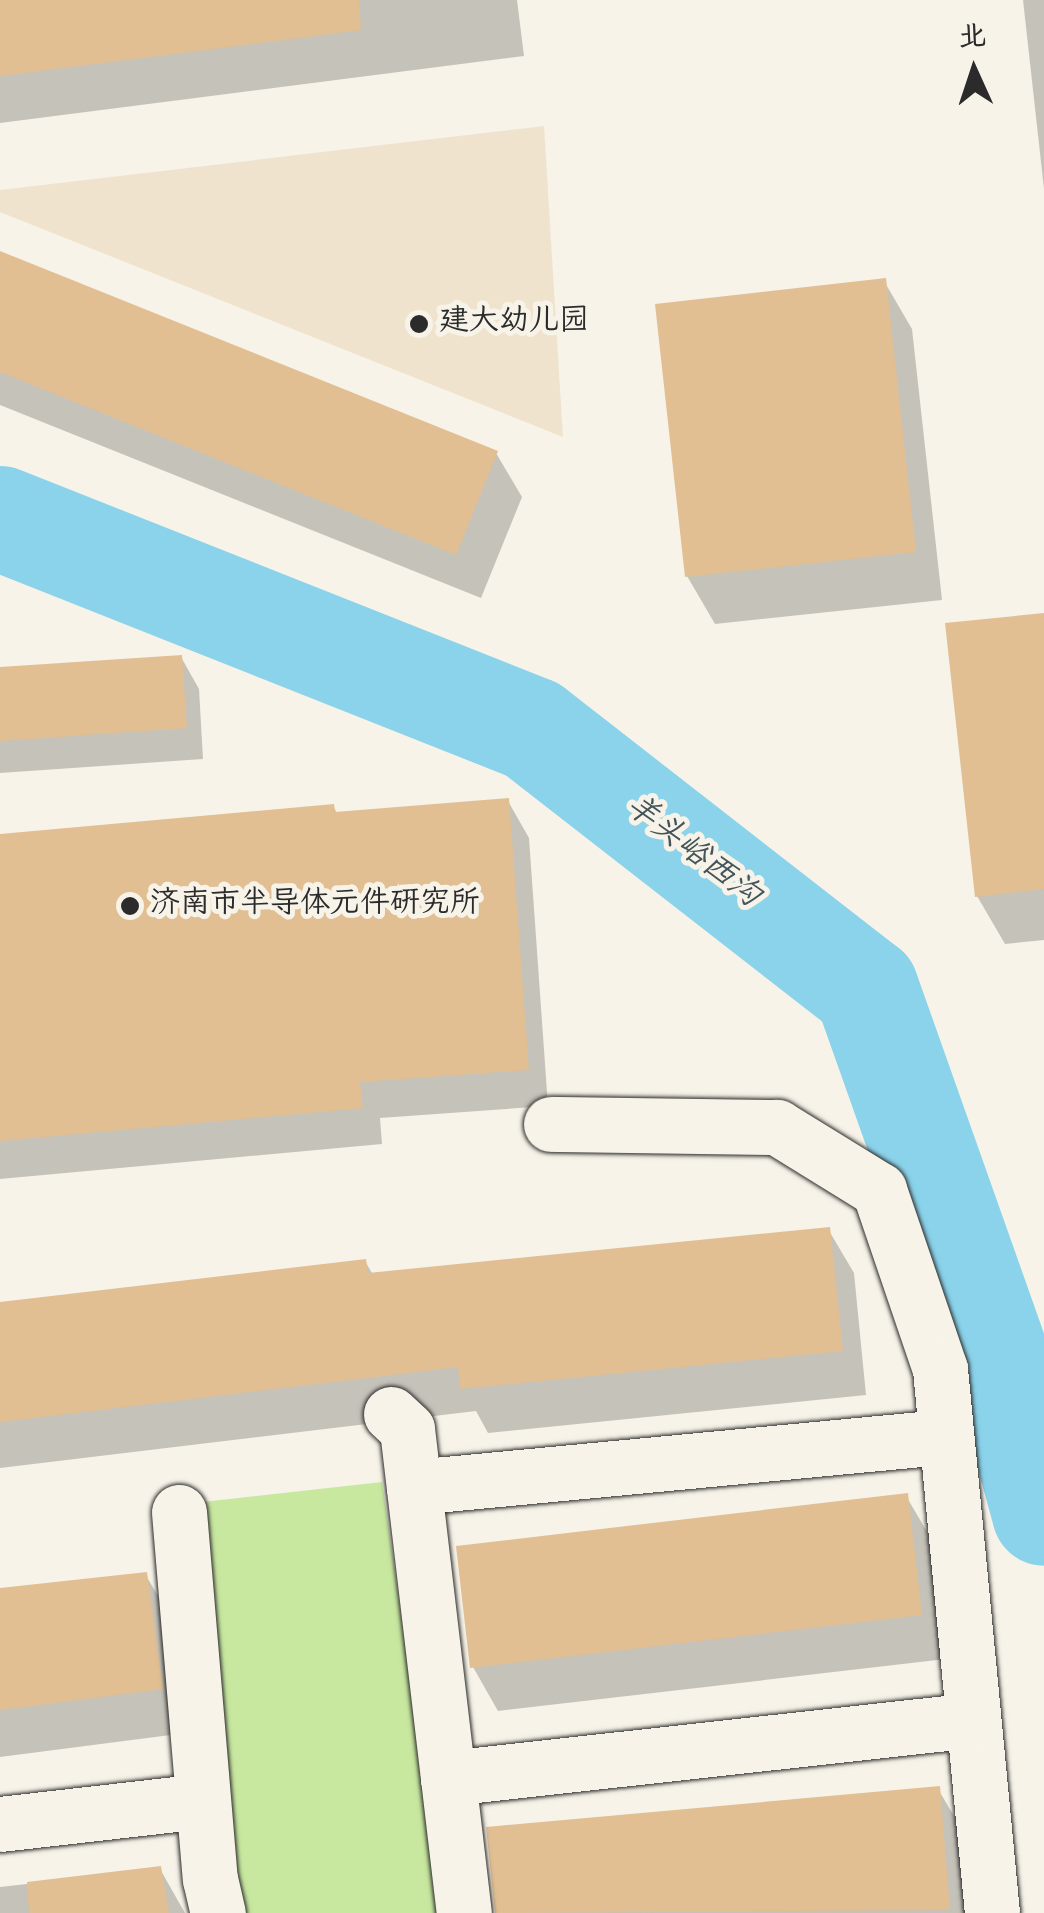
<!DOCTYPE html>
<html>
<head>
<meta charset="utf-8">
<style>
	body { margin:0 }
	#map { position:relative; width:1044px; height:1913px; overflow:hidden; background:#f7f3e8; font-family:"Gochi Hand","LXGW WenKai TC",sans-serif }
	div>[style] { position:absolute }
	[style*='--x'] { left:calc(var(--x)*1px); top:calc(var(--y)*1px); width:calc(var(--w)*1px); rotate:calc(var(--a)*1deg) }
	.built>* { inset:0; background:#f0e3ce }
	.green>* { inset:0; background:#c8e8a0 }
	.shadow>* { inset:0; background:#0003 }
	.river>* { height:105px; margin:-52.5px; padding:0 52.5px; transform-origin:52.5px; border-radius:52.5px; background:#8ad3eb }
	.building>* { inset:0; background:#e1bf93 }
	.roads { filter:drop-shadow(0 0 2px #2b2b2b) drop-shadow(0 0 2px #2b2b2b) }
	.minor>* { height:55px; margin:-27.5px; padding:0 27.5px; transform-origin:27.5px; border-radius:27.5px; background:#f7f3e8 }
	.dots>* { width:28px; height:28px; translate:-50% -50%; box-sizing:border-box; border:5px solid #f7f3e8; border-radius:50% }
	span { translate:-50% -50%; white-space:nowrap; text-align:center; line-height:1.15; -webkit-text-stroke:10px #f7f3e8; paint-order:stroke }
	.poi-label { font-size:30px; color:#2b2b2b }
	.left { translate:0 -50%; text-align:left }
	.water-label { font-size:32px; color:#43555b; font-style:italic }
	.north { position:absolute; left:924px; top:20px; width:100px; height:100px; -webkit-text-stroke:8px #f7f3e8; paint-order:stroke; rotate:357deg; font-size:28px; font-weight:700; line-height:40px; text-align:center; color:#2b2b2b }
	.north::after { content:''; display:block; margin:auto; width:35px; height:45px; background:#2b2b2b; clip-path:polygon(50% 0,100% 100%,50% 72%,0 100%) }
</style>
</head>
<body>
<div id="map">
	<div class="built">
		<div style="clip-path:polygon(544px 126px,563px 437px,0 212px,0 190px)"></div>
	</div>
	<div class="green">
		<div style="clip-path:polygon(382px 1482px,444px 1913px,235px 1913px,194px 1503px)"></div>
	</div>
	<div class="shadow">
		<div style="clip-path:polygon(0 0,517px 0,524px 56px,0 123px)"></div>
		<div style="clip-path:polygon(1023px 0,1044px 0,1044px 189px)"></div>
		<div style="clip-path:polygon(0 254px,496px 453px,522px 497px,481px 598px,0 405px)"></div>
		<div style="clip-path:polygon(884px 281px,912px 329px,942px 600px,715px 624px,687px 576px)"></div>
		<div style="clip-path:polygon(1044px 615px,1044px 940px,1005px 944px,977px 896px)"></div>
		<div style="clip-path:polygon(181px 657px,199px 689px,203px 759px,0 773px,0 669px)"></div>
		<div style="clip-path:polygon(508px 801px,529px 838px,548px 1106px,380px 1118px,382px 1144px,0 1179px,0 837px,333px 806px,338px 815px)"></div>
		<div style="clip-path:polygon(828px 1229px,854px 1273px,866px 1395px,488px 1433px,476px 1411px,0 1468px,0 1305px,365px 1261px,373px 1275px)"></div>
		<div style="clip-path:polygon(906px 1496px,932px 1540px,946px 1659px,498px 1711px,473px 1667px)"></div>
		<div style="clip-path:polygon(145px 1574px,171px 1618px,186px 1733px,0 1757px,0 1591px)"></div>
		<div style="clip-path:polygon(938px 1789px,964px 1833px,970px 1913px,496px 1913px,489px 1829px)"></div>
		<div style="clip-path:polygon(160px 1869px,185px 1913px,0 1913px,0 1887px)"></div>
	</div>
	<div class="river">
		<div style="--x:0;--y:518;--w:572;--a:21.63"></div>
		<div style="--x:532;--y:729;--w:423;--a:37.9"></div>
		<div style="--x:866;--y:989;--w:462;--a:70.5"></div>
		<div style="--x:1020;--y:1425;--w:91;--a:74.7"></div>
	</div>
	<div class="building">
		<div style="clip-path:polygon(0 0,359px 0,361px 30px,0 76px)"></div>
		<div style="clip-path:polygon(0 251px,498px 451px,456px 555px,0 372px)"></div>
		<div style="clip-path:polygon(886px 278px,916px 552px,685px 577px,655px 304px)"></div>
		<div style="clip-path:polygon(1044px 613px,1044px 889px,975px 897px,945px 623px)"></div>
		<div style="clip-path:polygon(182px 655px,187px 728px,0 741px,0 667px)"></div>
		<div style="clip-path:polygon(509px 798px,529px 1070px,360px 1082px,363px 1108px,0 1141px,0 834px,334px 804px,335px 812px)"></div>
		<div style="clip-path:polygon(830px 1227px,843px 1351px,460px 1389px,458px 1367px,0 1422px,0 1302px,366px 1259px,368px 1273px)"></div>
		<div style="clip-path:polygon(908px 1493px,922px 1615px,470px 1668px,456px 1546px)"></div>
		<div style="clip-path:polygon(147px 1572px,163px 1689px,0 1710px,0 1588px)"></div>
		<div style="clip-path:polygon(940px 1786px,950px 1910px,495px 1913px,486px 1827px)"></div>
		<div style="clip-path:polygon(161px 1866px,169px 1913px,29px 1913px,27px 1882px)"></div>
	</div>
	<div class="roads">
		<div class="minor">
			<div style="--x:551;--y:1124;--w:226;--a:0.8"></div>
			<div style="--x:777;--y:1127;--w:120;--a:31.7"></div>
			<div style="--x:879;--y:1190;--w:189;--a:71.2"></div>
			<div style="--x:940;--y:1369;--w:546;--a:84.54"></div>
			<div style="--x:391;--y:1414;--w:22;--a:43"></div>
			<div style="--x:407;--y:1429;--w:487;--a:83.3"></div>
			<div style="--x:414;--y:1487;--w:530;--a:-5.41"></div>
			<div style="--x:179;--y:1512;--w:368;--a:85.2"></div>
			<div style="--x:210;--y:1879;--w:35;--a:77"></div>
			<div style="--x:448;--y:1778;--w:528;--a:-6.3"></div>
			<div style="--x:0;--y:1824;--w:204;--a:-6.5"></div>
		</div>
	</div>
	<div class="dots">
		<div style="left:419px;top:324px;background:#2b2b2b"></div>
		<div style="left:130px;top:906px;background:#2b2b2b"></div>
	</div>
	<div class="poi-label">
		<span class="left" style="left:439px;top:324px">建大幼儿园</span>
		<span class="left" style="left:150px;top:906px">济南市半导体元件研究所</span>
	</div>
	<div class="water-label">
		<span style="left:691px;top:853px;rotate:38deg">羊头峪西沟</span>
	</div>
	<div class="north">北</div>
</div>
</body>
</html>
